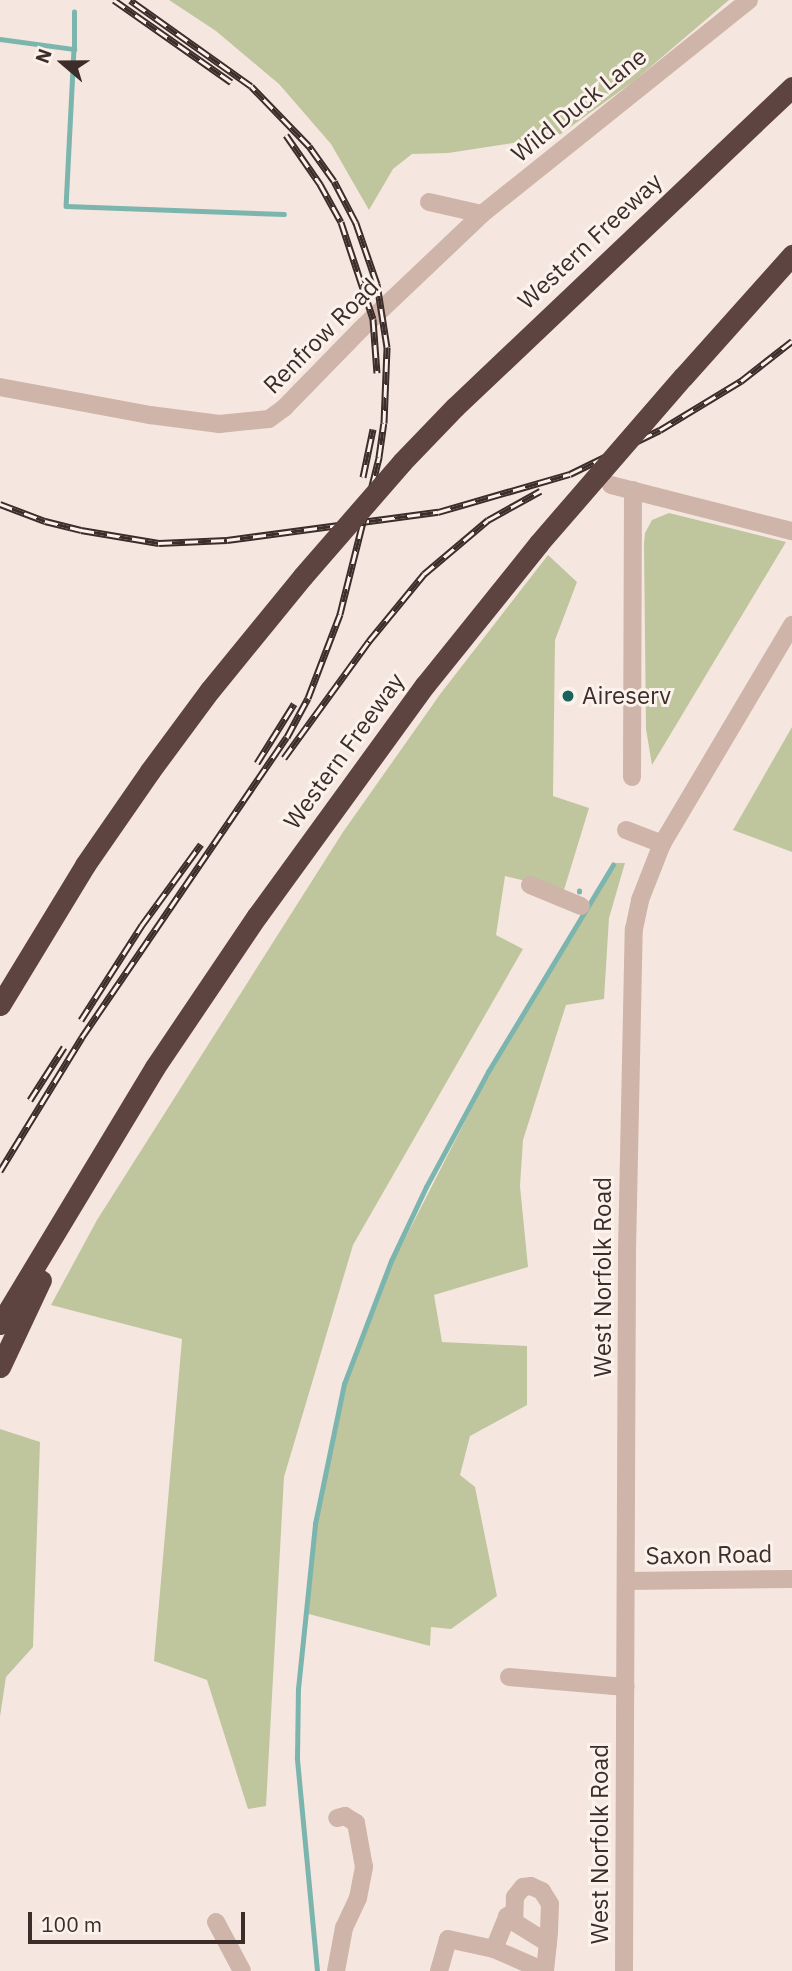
<!DOCTYPE html>
<html>
<head>
<meta charset="utf-8">
<style>
	body { margin:0 }
	#map { position:relative; width:792px; height:1971px; overflow:hidden; background:#f5e7df; font-family:"IBM Plex Sans",sans-serif }
	div>[style] { position:absolute }
	[style*='--x'] { left:calc(var(--x)*1px); top:calc(var(--y)*1px); width:calc(var(--w)*1px); rotate:calc(var(--a)*1deg) }
	.green>* { inset:0; background:#bfc69d }
	.stream>* { height:4.5px; margin:-2.25px; padding:0 2.25px; transform-origin:2.25px; border-radius:2.25px; background:#7bb5ae }
	.minor>* { height:18px; margin:-9px; padding:0 9px; transform-origin:9px; border-radius:9px; background:#cfb4a9 }
	.highway>* { height:21px; margin:-10.5px; padding:0 10.5px; transform-origin:10.5px; border-radius:10.5px; background:#5d4440 }
	.rail>* { height:7px; margin-top:-3.5px; transform-origin:0; background:repeating-linear-gradient(90deg,#fcf2ec 0 13px,#3c2c2a 0 26px); box-sizing:border-box; border-block:2px solid #3c2c2a }
	.highway-bridge>* { height:21px; margin:-10.5px; padding:0 10.5px; transform-origin:10.5px; border-radius:10.5px; background:#5d4440 }
	.dots>* { width:19px; height:19px; translate:-50% -50%; box-sizing:border-box; border:4px solid #fcf2ec; border-radius:50% }
	span { translate:-50% -50%; white-space:nowrap; text-align:center; line-height:1.15; -webkit-text-stroke:6px #fcf2ec; paint-order:stroke }
	.street-label { font-size:24px; color:#3c2c2a }
	.poi-label { font-size:24px; color:#3c2c2a }
	.left { translate:0 -50%; text-align:left }
	.north { position:absolute; left:28px; top:28px; width:70px; height:70px; -webkit-text-stroke:5px #fcf2ec; paint-order:stroke; rotate:290deg; font-size:19px; font-weight:700; line-height:28px; text-align:center; color:#3c2c2a }
	.north::after { content:''; display:block; margin:auto; width:24px; height:32px; background:#3c2c2a; clip-path:polygon(50% 0,100% 100%,50% 72%,0 100%) }
	.scale { position:absolute; left:28px; top:1912px; width:217px; height:32px; box-sizing:border-box; border:4px solid #3c2c2a; border-top:0; padding-left:9px; font-size:21px; line-height:24px; white-space:nowrap; color:#3c2c2a; -webkit-text-stroke:5px #fcf2ec; paint-order:stroke }
</style>
</head>
<body>
<div id="map">
	<div class="green">
		<div style="clip-path:polygon(169px 0,729px 0,634px 81px,558px 136px,448px 153px,412px 154px,393px 169px,369px 210px,331px 144px,279px 84px,216px 31px)"></div>
		<div style="clip-path:polygon(669px 513px,786px 542px,652px 765px,646px 729px,644px 544px,645px 533px,652px 520px)"></div>
		<div style="clip-path:polygon(548px 555px,577px 582px,555px 640px,553px 796px,589px 808px,564px 890px,505px 876px,496px 935px,523px 949px,353px 1245px,284px 1477px,266px 1806px,248px 1809px,207px 1680px,154px 1661px,182px 1339px,51px 1305px,97px 1220px,343px 832px,441px 693px)"></div>
		<div style="clip-path:polygon(792px 727px,792px 852px,733px 830px)"></div>
		<div style="clip-path:polygon(616px 863px,625px 863px,609px 918px,604px 999px,566px 1005px,523px 1140px,520px 1186px,528px 1267px,434px 1295px,442px 1342px,527px 1346px,527px 1405px,470px 1436px,460px 1475px,475px 1487px,497px 1596px,451px 1629px,431px 1627px,430px 1646px,305px 1613px,316px 1523px,343px 1389px,391px 1266px,482px 1088px)"></div>
		<div style="clip-path:polygon(0 1429px,40px 1442px,33px 1647px,6px 1677px,0 1717px)"></div>
	</div>
	<div class="stream">
		<div style="--x:0;--y:39;--w:75;--a:7.7"></div>
		<div style="--x:74;--y:49;--w:157;--a:92.9"></div>
		<div style="--x:66;--y:206;--w:218;--a:2.1"></div>
		<div style="--x:74;--y:49;--w:37;--a:-90"></div>
		<div style="--x:579;--y:892;--w:1;--a:-90"></div>
		<div style="--x:317;--y:1971;--w:214;--a:-95.4"></div>
		<div style="--x:297;--y:1758;--w:69;--a:-89.2"></div>
		<div style="--x:298;--y:1689;--w:166;--a:-84.1"></div>
		<div style="--x:315;--y:1524;--w:143;--a:-78.3"></div>
		<div style="--x:344;--y:1384;--w:132;--a:-69.1"></div>
		<div style="--x:391;--y:1261;--w:82;--a:-64.7"></div>
		<div style="--x:426;--y:1187;--w:131;--a:-61.7"></div>
		<div style="--x:488;--y:1072;--w:242;--a:-58.9"></div>
	</div>
	<div class="minor">
		<div style="--x:429;--y:202;--w:54;--a:12.8"></div>
		<div style="--x:482;--y:214;--w:342;--a:-38.7"></div>
		<div style="--x:0;--y:387;--w:153;--a:10.6"></div>
		<div style="--x:150;--y:415;--w:70;--a:7.4"></div>
		<div style="--x:219;--y:424;--w:50;--a:-5.7"></div>
		<div style="--x:269;--y:419;--w:19;--a:-36"></div>
		<div style="--x:284;--y:408;--w:110;--a:-45.7"></div>
		<div style="--x:361;--y:329;--w:167;--a:-43.5"></div>
		<div style="--x:611;--y:485;--w:187;--a:14.3"></div>
		<div style="--x:632;--y:777;--w:287;--a:-89.8"></div>
		<div style="--x:626;--y:830;--w:39;--a:21"></div>
		<div style="--x:530;--y:885;--w:55;--a:22.4"></div>
		<div style="--x:627;--y:1581;--w:165;--a:-0.7"></div>
		<div style="--x:509;--y:1677;--w:117;--a:4.9"></div>
		<div style="--x:216;--y:1922;--w:55;--a:62"></div>
		<div style="--x:494;--y:1949;--w:55;--a:23.7"></div>
		<div style="--x:336;--y:1971;--w:44;--a:-79.5"></div>
		<div style="--x:344;--y:1928;--w:33;--a:-65"></div>
		<div style="--x:358;--y:1898;--w:32;--a:-79"></div>
		<div style="--x:364;--y:1867;--w:45;--a:-100.3"></div>
		<div style="--x:356;--y:1823;--w:13;--a:-148"></div>
		<div style="--x:345;--y:1816;--w:8;--a:166"></div>
		<div style="--x:439;--y:1971;--w:33;--a:-74"></div>
		<div style="--x:448;--y:1939;--w:47;--a:12.3"></div>
		<div style="--x:494;--y:1949;--w:35;--a:-68"></div>
		<div style="--x:507;--y:1916;--w:5;--a:-22"></div>
		<div style="--x:545;--y:1971;--w:28;--a:-84"></div>
		<div style="--x:548;--y:1943;--w:11;--a:-85"></div>
		<div style="--x:549;--y:1932;--w:28;--a:-88"></div>
		<div style="--x:550;--y:1904;--w:15;--a:-122"></div>
		<div style="--x:542;--y:1891;--w:12;--a:-156"></div>
		<div style="--x:531;--y:1886;--w:8;--a:173"></div>
		<div style="--x:523;--y:1887;--w:13;--a:129"></div>
		<div style="--x:515;--y:1897;--w:25;--a:92"></div>
		<div style="--x:514;--y:1922;--w:40;--a:32"></div>
		<div style="--x:624;--y:1971;--w:720;--a:-89.76"></div>
		<div style="--x:627;--y:1251;--w:322;--a:-88.8"></div>
		<div style="--x:634;--y:929;--w:30;--a:-78"></div>
		<div style="--x:640;--y:900;--w:60;--a:-68.6"></div>
		<div style="--x:662;--y:844;--w:255;--a:-59.3"></div>
	</div>
	<div class="highway">
		<div style="--x:683;--y:377;--w:164;--a:-48.2"></div>
		<div style="--x:455;--y:407;--w:465;--a:-43.5"></div>
		<div style="--x:0;--y:1005;--w:164;--a:-58.7"></div>
		<div style="--x:85;--y:865;--w:114;--a:-55.3"></div>
		<div style="--x:150;--y:771;--w:101;--a:-53.5"></div>
		<div style="--x:210;--y:690;--w:147;--a:-50.8"></div>
		<div style="--x:0;--y:1324;--w:300;--a:-58.9"></div>
		<div style="--x:155;--y:1067;--w:182;--a:-56"></div>
		<div style="--x:257;--y:916;--w:286;--a:-54"></div>
		<div style="--x:425;--y:685;--w:182;--a:-51.2"></div>
		<div style="--x:0;--y:1367;--w:96;--a:-64.8"></div>
	</div>
	<div class="rail">
		<div style="--x:114;--y:0;--w:143;--a:35"></div>
		<div style="--x:286;--y:135;--w:60;--a:55.2"></div>
		<div style="--x:320;--y:184;--w:43;--a:61.1"></div>
		<div style="--x:341;--y:222;--w:102;--a:71.7"></div>
		<div style="--x:373;--y:319;--w:54;--a:85.8"></div>
		<div style="--x:363;--y:477;--w:49;--a:-78.2"></div>
		<div style="--x:0;--y:504;--w:48;--a:20.7"></div>
		<div style="--x:45;--y:521;--w:37;--a:14"></div>
		<div style="--x:81;--y:530;--w:79;--a:9.5"></div>
		<div style="--x:159;--y:543;--w:68;--a:-2.5"></div>
		<div style="--x:227;--y:540;--w:213;--a:-7.6"></div>
		<div style="--x:438;--y:512;--w:137;--a:-16.1"></div>
		<div style="--x:570;--y:474;--w:100;--a:-26.1"></div>
		<div style="--x:660;--y:430;--w:95;--a:-31.2"></div>
		<div style="--x:741;--y:381;--w:65;--a:-38.1"></div>
		<div style="--x:284;--y:758;--w:145;--a:-54"></div>
		<div style="--x:369;--y:641;--w:87;--a:-50.6"></div>
		<div style="--x:424;--y:574;--w:84;--a:-40.2"></div>
		<div style="--x:488;--y:520;--w:60;--a:-29.1"></div>
		<div style="--x:257;--y:763;--w:70;--a:-57.9"></div>
		<div style="--x:81;--y:1020;--w:113;--a:-57.3"></div>
		<div style="--x:142;--y:925;--w:100;--a:-53.9"></div>
		<div style="--x:30;--y:1100;--w:63;--a:-57.3"></div>
		<div style="--x:0;--y:1171;--w:157;--a:-58.5"></div>
		<div style="--x:82;--y:1037;--w:363;--a:-55.7"></div>
		<div style="--x:287;--y:737;--w:44;--a:-61.7"></div>
		<div style="--x:308;--y:698;--w:90;--a:-69.1"></div>
		<div style="--x:340;--y:614;--w:162;--a:-76"></div>
		<div style="--x:379;--y:457;--w:34;--a:-82"></div>
		<div style="--x:384;--y:423;--w:76;--a:-87.7"></div>
		<div style="--x:387;--y:347;--w:64;--a:-99"></div>
		<div style="--x:377;--y:284;--w:65;--a:-109"></div>
		<div style="--x:356;--y:223;--w:47;--a:-117.6"></div>
		<div style="--x:334;--y:181;--w:43;--a:-125.5"></div>
		<div style="--x:309;--y:146;--w:83;--a:-134"></div>
		<div style="--x:251;--y:86;--w:148;--a:-144.6"></div>
	</div>
	<div class="highway-bridge">
		<div style="--x:539;--y:543;--w:220;--a:-49.1"></div>
		<div style="--x:303;--y:576;--w:151;--a:-49"></div>
		<div style="--x:402;--y:462;--w:76;--a:-46.1"></div>
	</div>
	<div class="dots">
		<div style="left:568px;top:696px;background:#1b615b"></div>
	</div>
	<div class="street-label">
		<span style="left:579px;top:105px;rotate:-39deg">Wild Duck Lane</span>
		<span style="left:590px;top:241px;rotate:-43deg">Western Freeway</span>
		<span style="left:321px;top:336px;rotate:-45deg">Renfrow Road</span>
		<span style="left:344px;top:751px;rotate:-54deg">Western Freeway</span>
		<span style="left:603px;top:1277px;rotate:-90deg">West Norfolk Road</span>
		<span style="left:709px;top:1555px;rotate:-1deg">Saxon Road</span>
		<span style="left:600px;top:1844px;rotate:-90deg">West Norfolk Road</span>
	</div>
	<div class="poi-label">
		<span class="left" style="left:582px;top:696px">Aireserv</span>
	</div>
	<div class="north">N</div>
	<div class="scale">100 m</div>
</div>
</body>
</html>
